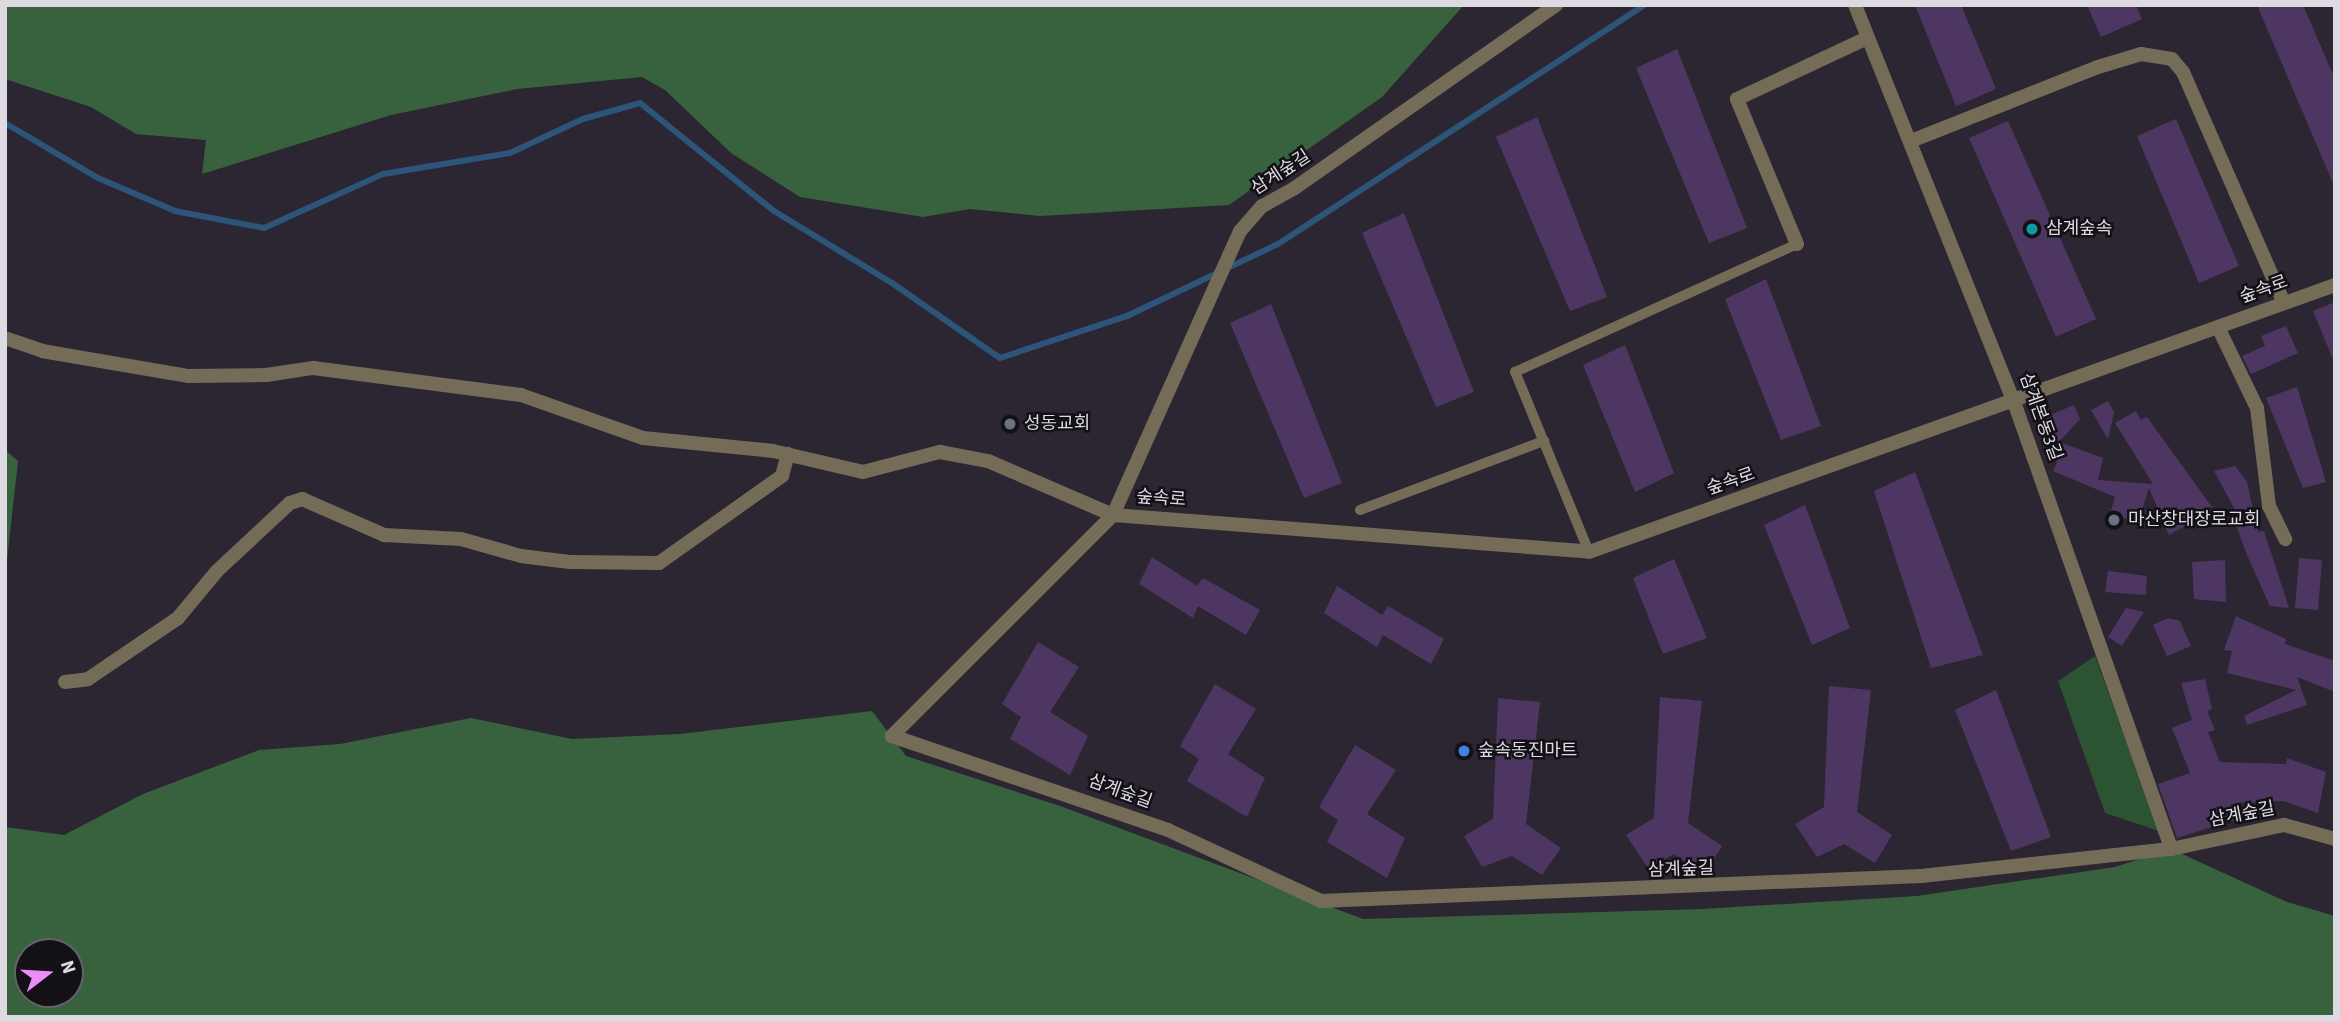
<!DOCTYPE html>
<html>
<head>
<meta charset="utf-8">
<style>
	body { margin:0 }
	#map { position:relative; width:2340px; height:1022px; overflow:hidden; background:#2c2632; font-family:"Source Sans 3","Noto Sans KR",sans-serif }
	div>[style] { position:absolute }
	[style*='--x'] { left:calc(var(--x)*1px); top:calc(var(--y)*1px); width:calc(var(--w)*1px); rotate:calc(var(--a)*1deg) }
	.green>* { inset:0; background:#2c5332 }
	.forest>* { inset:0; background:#38623e }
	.stream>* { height:6px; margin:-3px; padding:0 3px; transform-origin:3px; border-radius:3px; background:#2d5579 }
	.building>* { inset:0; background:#4d3762 }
	.service>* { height:10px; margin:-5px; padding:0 5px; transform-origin:5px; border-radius:5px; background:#756c57 }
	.minor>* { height:14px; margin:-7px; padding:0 7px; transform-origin:7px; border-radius:7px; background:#756c57 }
	.dots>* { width:19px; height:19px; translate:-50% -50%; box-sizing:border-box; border:4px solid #131016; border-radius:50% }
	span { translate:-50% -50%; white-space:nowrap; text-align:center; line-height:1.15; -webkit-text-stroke:5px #131016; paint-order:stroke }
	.street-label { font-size:18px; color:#dedae2 }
	.poi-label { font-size:18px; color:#dedae2 }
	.left { translate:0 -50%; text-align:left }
	.frame { position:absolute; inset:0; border:7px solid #dedae2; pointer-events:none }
	.north { position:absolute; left:14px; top:938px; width:70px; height:70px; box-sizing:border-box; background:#131016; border:2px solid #646168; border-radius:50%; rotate:73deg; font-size:19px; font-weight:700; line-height:28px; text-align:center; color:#dedae2 }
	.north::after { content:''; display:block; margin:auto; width:24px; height:32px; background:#ec8cfa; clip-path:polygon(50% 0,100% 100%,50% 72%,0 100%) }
</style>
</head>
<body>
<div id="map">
	<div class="green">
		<div style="clip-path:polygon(2095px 656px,2159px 831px,2105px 813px,2058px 681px)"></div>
	</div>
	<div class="forest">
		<div style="clip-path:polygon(5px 5px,1464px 5px,1382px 97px,1229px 205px,1040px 216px,970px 209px,923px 217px,800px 197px,731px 153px,665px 90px,642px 77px,517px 89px,391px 115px,202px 174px,206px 140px,136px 134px,91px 107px,5px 79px)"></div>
		<div style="clip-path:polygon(5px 450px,18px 461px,5px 578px)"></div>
		<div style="clip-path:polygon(evenodd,872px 711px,906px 756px,1060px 806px,1363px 919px,1702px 909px,1917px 896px,2115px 867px,2171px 849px,2287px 902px,2335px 916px,2335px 1017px,5px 1017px,5px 827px,64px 835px,143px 794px,259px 750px,340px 744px,471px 718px,572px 739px,680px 734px,872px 711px,28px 952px,70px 952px,70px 994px,28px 994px,28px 952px)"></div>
	</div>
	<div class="stream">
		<div style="--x:5;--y:123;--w:108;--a:30.6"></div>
		<div style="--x:98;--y:178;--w:84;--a:23.2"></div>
		<div style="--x:175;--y:211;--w:91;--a:10.8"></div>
		<div style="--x:264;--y:228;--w:131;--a:-24.4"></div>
		<div style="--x:383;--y:174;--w:129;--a:-9.4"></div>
		<div style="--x:510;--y:153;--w:81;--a:-25"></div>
		<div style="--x:583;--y:119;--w:59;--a:-15.7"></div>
		<div style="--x:640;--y:103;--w:172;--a:38.9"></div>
		<div style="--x:774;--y:211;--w:138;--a:31.4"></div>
		<div style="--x:892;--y:283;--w:131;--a:34.8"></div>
		<div style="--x:1000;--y:358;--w:134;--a:-18.3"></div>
		<div style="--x:1127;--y:316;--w:167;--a:-25.5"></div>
		<div style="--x:1278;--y:244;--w:437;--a:-33.1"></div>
	</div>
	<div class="building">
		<div style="clip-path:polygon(1915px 5px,1961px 5px,1996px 89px,1956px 106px)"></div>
		<div style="clip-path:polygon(2087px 5px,2136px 5px,2142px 19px,2101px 37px)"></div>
		<div style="clip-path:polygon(2257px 5px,2303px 5px,2335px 79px,2335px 188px)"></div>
		<div style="clip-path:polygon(1677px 49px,1747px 228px,1709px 243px,1636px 68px)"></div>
		<div style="clip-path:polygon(1537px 117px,1607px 297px,1570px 311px,1496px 137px)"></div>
		<div style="clip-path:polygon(2176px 119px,2239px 266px,2199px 283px,2137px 136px)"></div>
		<div style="clip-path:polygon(2008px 121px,2096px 319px,2056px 337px,1969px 138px)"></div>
		<div style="clip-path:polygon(1404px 213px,1474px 392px,1436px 407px,1362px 233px)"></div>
		<div style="clip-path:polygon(1766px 279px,1821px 426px,1781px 440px,1725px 299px)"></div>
		<div style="clip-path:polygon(2335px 302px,2335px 362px,2334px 362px,2313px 311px)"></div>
		<div style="clip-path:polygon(1271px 304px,1342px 483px,1304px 498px,1230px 323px)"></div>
		<div style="clip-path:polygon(2286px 326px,2298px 353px,2251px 374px,2242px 356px,2265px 346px,2261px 336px)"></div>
		<div style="clip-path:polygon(1625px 345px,1674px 473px,1635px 492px,1583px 365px)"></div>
		<div style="clip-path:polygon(2297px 387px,2326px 482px,2303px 488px,2266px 398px)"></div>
		<div style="clip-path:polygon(2108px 401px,2114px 412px,2108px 439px,2091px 410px)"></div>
		<div style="clip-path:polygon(2074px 405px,2080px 419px,2059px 442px,2103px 458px,2098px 480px,2153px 484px,2115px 423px,2136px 411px,2141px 420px,2147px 417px,2214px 510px,2169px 535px,2149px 488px,2138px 522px,2110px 514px,2115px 497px,2053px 471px,2057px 462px,2043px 429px,2048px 416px)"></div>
		<div style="clip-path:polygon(2235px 466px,2247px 482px,2258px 532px,2264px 531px,2289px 608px,2270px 606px,2247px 555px,2235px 522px,2240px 519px,2214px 471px)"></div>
		<div style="clip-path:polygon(1915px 472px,1983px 655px,1931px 668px,1874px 491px)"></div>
		<div style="clip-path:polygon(1805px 505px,1850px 628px,1812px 645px,1764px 525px)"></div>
		<div style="clip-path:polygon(1152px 557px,1197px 586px,1203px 578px,1260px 610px,1246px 635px,1198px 606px,1193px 618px,1139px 584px)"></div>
		<div style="clip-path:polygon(2299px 558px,2322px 560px,2318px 610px,2295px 608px)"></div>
		<div style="clip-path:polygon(1674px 559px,1707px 638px,1663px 654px,1633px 578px)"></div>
		<div style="clip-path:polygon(2225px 560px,2226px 602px,2194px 599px,2192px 562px)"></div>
		<div style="clip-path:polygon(2108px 571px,2147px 576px,2146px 595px,2105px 592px)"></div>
		<div style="clip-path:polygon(1337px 586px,1382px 615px,1388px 606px,1444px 639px,1431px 664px,1383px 635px,1377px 647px,1324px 613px)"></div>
		<div style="clip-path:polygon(2126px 608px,2144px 612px,2122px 646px,2108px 637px)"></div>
		<div style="clip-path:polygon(2236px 616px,2286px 639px,2285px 644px,2335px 661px,2335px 692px,2297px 677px,2307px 705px,2247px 725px,2244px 716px,2296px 690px,2227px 673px,2232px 651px,2224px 650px)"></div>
		<div style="clip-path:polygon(2168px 618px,2180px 621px,2191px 646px,2167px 656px,2153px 625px)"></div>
		<div style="clip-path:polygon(1038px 642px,1079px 667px,1050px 712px,1088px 736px,1070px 775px,1010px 739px,1021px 717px,1002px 704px)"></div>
		<div style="clip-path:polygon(2205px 679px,2212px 709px,2207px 711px,2215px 730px,2208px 732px,2220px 762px,2286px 764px,2287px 758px,2326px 772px,2318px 813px,2283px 801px,2236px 803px,2241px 818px,2177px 838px,2158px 784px,2190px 773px,2172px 728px,2192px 720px,2181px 683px)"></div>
		<div style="clip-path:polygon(1215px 684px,1256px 709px,1228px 754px,1265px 778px,1247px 817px,1187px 781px,1199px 759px,1180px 746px)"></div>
		<div style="clip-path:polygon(1829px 686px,1871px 690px,1857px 812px,1892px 835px,1875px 863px,1844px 844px,1817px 857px,1795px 824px,1824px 807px)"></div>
		<div style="clip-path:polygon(1996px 690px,2051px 837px,2011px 851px,1955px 710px)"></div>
		<div style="clip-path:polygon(1660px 697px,1702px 701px,1688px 823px,1722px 846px,1705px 874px,1674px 854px,1648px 868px,1626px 835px,1654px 818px)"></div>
		<div style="clip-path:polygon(1498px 698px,1540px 702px,1526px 824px,1561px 848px,1542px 875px,1512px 856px,1482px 867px,1464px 836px,1493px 819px)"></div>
		<div style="clip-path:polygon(1355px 745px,1396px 770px,1367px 814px,1405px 838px,1387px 878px,1327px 842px,1338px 820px,1319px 807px)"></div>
	</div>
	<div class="service">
		<div style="--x:1360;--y:510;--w:197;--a:-20.6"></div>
		<div style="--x:1589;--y:552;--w:195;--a:-112.3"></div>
		<div style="--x:1515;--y:372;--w:310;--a:-24.4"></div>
	</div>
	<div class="minor">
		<div style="--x:1556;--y:5;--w:319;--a:145"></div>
		<div style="--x:1295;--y:188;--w:38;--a:151"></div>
		<div style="--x:1262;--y:206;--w:33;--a:131"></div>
		<div style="--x:1240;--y:231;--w:311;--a:114.1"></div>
		<div style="--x:1113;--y:515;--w:313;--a:135"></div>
		<div style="--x:892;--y:736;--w:292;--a:18.8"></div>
		<div style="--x:1168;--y:830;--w:169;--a:24.9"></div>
		<div style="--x:1321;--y:901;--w:601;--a:-2.39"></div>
		<div style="--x:1921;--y:876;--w:251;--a:-6.2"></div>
		<div style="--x:2171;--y:849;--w:116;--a:-12"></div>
		<div style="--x:2284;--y:825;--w:53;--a:15.4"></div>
		<div style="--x:1855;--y:5;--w:428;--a:68.2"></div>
		<div style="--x:2014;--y:402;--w:474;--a:70.6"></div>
		<div style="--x:1911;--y:141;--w:201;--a:-21.6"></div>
		<div style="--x:2098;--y:67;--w:45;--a:-16.8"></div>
		<div style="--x:2141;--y:54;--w:31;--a:9"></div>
		<div style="--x:2172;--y:59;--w:17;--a:50"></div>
		<div style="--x:2183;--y:72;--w:252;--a:66.4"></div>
		<div style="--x:1797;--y:244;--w:157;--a:-112.5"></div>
		<div style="--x:1737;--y:99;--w:144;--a:-25.1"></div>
		<div style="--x:2218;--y:327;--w:90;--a:64.3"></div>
		<div style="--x:2257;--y:408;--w:99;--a:83"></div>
		<div style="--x:2269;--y:506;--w:37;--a:64"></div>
		<div style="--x:5;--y:338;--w:39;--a:19"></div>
		<div style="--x:42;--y:351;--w:149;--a:9.7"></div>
		<div style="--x:189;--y:376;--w:77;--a:-0.7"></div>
		<div style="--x:266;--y:375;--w:48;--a:-8.5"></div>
		<div style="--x:313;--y:368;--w:210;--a:7.4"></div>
		<div style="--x:521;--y:395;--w:129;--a:19.4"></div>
		<div style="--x:643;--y:438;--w:131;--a:5.7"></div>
		<div style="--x:773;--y:451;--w:92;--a:13.1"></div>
		<div style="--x:863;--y:472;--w:80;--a:-14.6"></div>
		<div style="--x:940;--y:452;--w:49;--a:10.6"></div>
		<div style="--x:988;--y:461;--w:136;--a:23.4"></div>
		<div style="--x:1113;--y:515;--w:477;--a:4.4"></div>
		<div style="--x:1589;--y:552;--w:792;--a:-19.69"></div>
		<div style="--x:65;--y:682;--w:23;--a:-7"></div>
		<div style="--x:88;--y:679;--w:109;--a:-34.1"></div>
		<div style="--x:178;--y:618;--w:61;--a:-50.3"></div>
		<div style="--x:217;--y:571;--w:100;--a:-43"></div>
		<div style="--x:290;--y:503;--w:13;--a:-18"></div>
		<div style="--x:302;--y:499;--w:90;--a:23.7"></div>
		<div style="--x:384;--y:535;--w:77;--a:3"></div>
		<div style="--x:461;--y:539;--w:62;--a:15.8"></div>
		<div style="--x:521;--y:556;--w:49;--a:7"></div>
		<div style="--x:570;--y:562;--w:89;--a:0.6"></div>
		<div style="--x:659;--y:563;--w:151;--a:-35.3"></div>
		<div style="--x:782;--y:476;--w:23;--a:-75"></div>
	</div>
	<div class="dots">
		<div style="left:2032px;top:229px;background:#0f9aa8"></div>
		<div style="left:1010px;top:424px;background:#6b7280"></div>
		<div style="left:2114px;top:520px;background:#6b7280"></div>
		<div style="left:1464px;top:751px;background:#3f7fe0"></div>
	</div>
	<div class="street-label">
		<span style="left:1281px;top:173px;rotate:-33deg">삼계숲길</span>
		<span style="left:2264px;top:290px;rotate:-20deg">숲속로</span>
		<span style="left:2040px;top:417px;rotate:70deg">삼계본동3길</span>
		<span style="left:1731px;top:482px;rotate:-19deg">숲속로</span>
		<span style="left:1161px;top:499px;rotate:4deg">숲속로</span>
		<span style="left:1120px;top:792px;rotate:20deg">삼계숲길</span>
		<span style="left:2242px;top:815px;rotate:-11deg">삼계숲길</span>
		<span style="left:1681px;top:870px;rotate:-2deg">삼계숲길</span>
	</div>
	<div class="poi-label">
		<span class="left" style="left:2046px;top:229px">삼계숲속</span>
		<span class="left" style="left:1024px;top:424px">성동교회</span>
		<span class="left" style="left:2128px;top:520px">마산창대장로교회</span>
		<span class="left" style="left:1478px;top:751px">숲속동진마트</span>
	</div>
	<div class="frame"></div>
	<div class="north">N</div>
</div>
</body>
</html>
